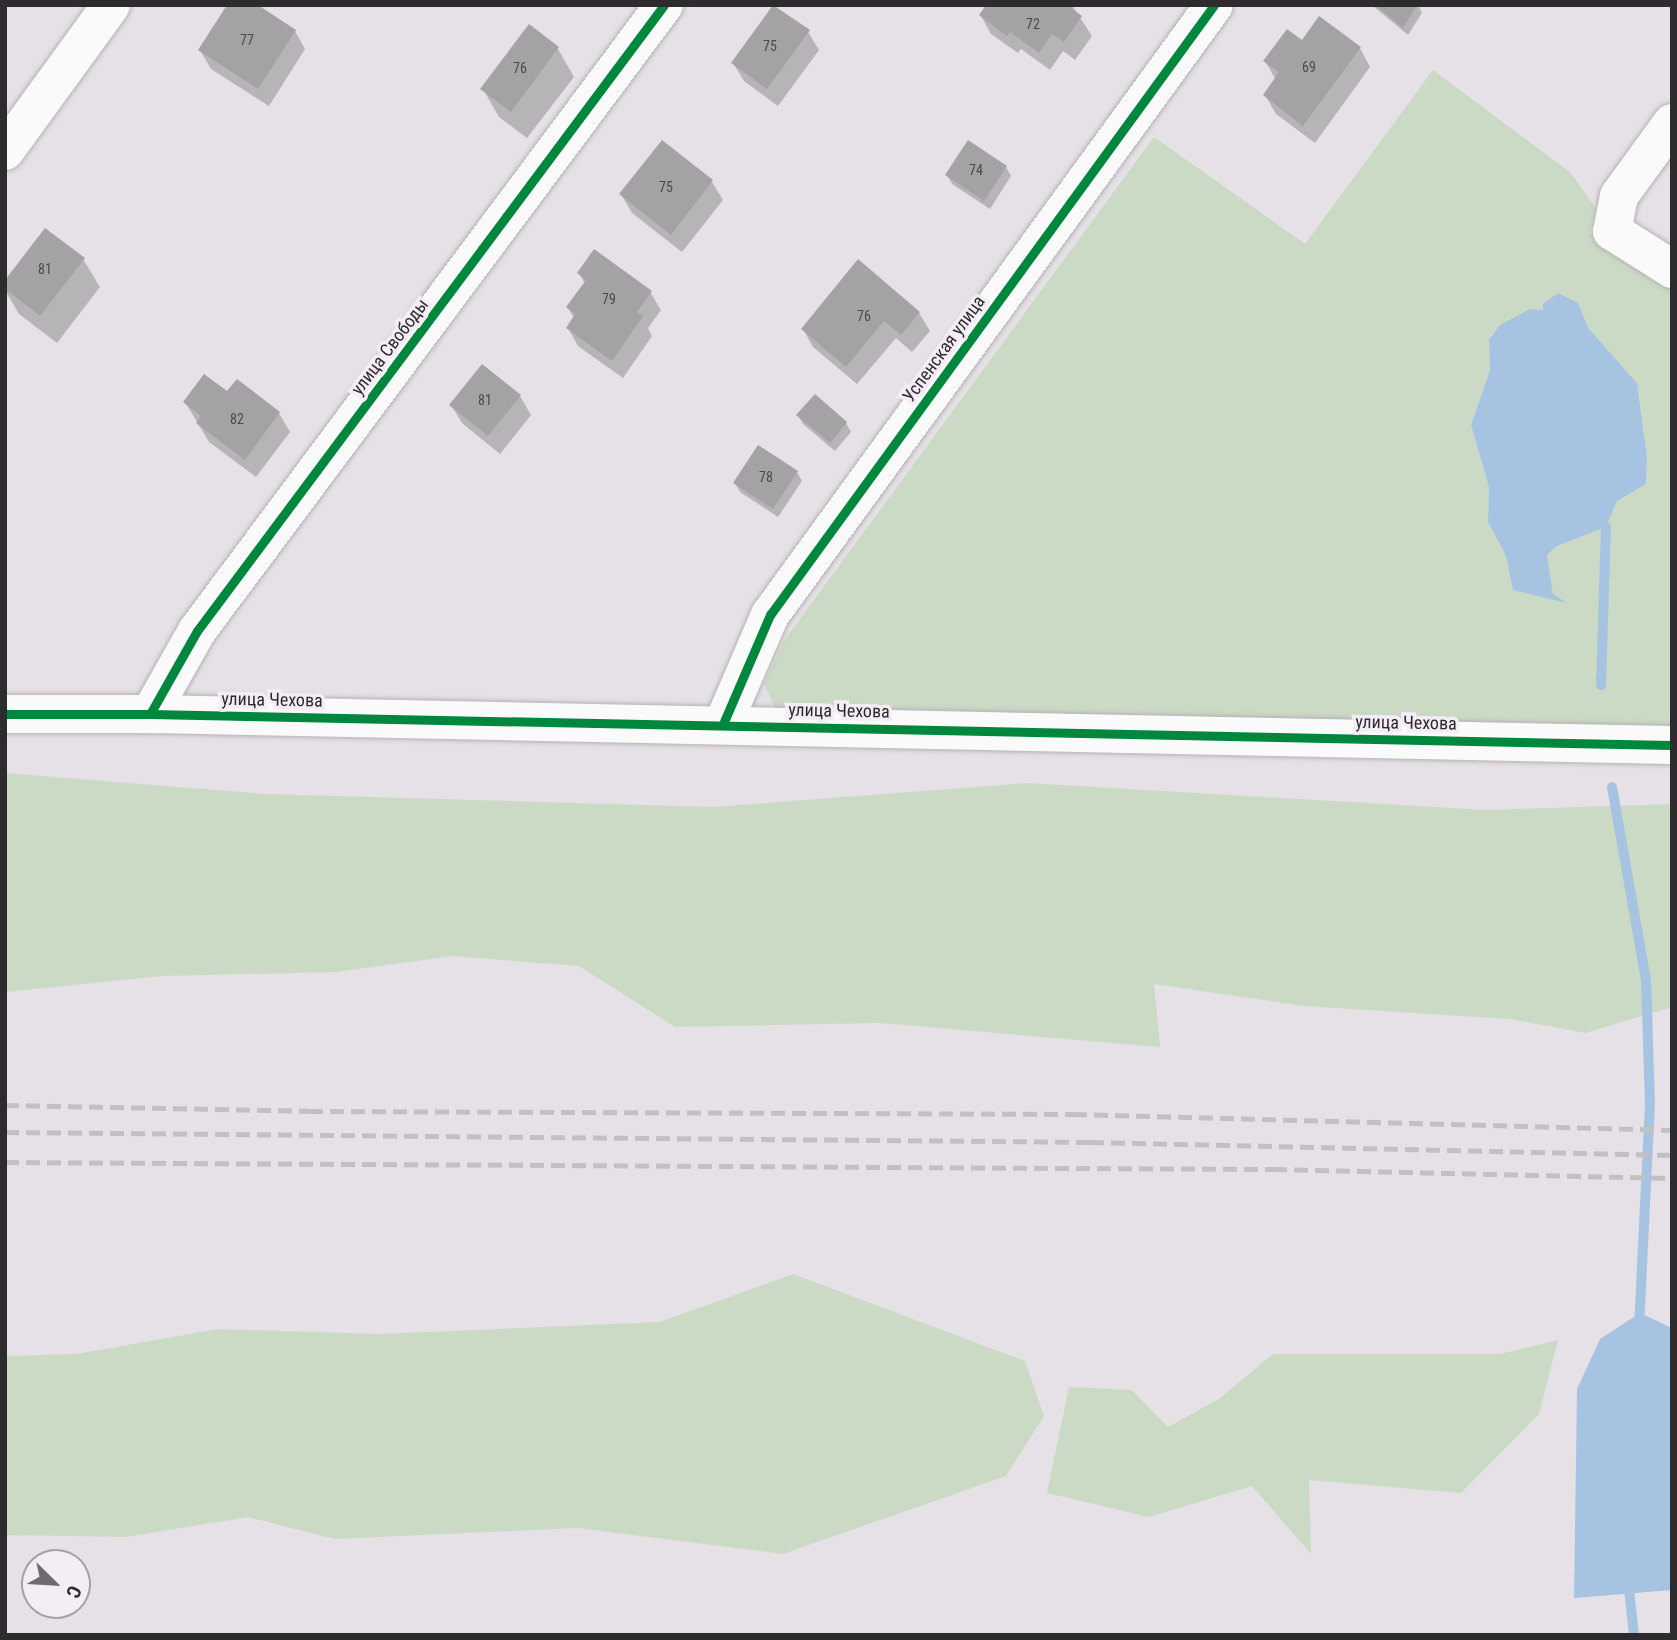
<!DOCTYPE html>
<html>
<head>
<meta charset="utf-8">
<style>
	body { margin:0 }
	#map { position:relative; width:1677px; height:1640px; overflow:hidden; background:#e5e1e6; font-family:"Roboto Condensed",sans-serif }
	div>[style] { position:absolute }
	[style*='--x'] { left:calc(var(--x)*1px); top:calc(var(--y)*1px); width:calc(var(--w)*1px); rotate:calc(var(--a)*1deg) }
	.green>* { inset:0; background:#cbdac4 }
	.water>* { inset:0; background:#a7c3e2 }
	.shadow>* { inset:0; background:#0003 }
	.stream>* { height:10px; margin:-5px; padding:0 5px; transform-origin:5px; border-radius:5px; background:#a7c3e2 }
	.building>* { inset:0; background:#a5a2a6 }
	.roads { filter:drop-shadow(0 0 2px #b5b2b6) drop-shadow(0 0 2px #b5b2b6) }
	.minor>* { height:38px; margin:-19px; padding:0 19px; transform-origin:19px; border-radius:19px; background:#fbfafb }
	.rail>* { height:5px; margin-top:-2.5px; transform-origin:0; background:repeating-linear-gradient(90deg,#c2c1c2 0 14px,transparent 0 21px) }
	.cycleway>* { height:9px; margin:-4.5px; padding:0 4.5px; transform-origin:4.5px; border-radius:4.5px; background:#00873e }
	span { translate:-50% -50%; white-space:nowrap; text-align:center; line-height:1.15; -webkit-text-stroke:7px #f4edf5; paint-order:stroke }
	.number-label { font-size:14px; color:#4c494c }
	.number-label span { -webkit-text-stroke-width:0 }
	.street-label { font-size:18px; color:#2e2b2e }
	.frame { position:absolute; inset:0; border:7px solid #2e2b2e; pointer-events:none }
	.north { position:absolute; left:21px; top:1549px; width:70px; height:70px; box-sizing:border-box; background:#f4edf5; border:2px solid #a59fa5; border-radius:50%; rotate:114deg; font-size:19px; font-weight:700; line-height:28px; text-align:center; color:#2e2b2e }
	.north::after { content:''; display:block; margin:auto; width:24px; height:32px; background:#6e6b6e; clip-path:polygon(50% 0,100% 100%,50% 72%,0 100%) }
</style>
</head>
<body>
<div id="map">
	<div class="green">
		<div style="clip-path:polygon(evenodd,1433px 70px,1571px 173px,1596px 209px,1589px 233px,1672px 285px,1672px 731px,775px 708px,764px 684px,783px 642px,1154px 137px,1305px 244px,1433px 70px,1578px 303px,1587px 328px,1637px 383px,1647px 457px,1646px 484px,1617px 501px,1605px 527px,1557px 546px,1547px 555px,1553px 594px,1564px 601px,1513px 590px,1506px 556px,1488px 522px,1489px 487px,1471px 425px,1490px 370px,1489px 340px,1544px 310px,1578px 303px)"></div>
		<div style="clip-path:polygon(5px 773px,266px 794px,714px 807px,1028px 783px,1486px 810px,1672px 804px,1672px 1007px,1585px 1033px,1510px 1019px,1304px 1006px,1154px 984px,1160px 1047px,880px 1023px,675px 1027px,579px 966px,452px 956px,336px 972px,162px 976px,5px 992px)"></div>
		<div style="clip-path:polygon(793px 1274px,1025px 1361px,1044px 1416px,1006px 1476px,783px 1554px,578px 1528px,335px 1539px,248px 1517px,126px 1537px,5px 1535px,5px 1356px,76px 1354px,219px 1329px,378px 1334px,660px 1322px)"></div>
		<div style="clip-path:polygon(1558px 1340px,1539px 1414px,1461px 1493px,1309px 1480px,1311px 1554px,1252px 1486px,1149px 1517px,1047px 1493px,1069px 1387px,1132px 1390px,1168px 1427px,1219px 1399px,1273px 1354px,1500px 1354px)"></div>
	</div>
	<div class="water">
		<div style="clip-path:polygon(1558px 293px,1578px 303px,1588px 328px,1637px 383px,1647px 457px,1646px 484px,1617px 501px,1606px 527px,1557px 546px,1547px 555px,1553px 594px,1567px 603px,1513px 590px,1506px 556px,1488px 522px,1489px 487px,1471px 425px,1490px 370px,1489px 340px,1500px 325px,1530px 309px,1543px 310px,1543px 304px)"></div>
		<div style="clip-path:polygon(1640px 1313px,1672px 1328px,1672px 1590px,1574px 1598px,1577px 1389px,1600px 1339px)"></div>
	</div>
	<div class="shadow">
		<div style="clip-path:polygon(988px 5px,1072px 5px,1092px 36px,1075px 60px,1063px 51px,1050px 70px,1021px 49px,1018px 53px,991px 34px,981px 16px)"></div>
		<div style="clip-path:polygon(1372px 5px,1418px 5px,1422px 13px,1408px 35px)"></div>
		<div style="clip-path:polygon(530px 27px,558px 49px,574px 77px,527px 138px,499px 117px,483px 89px)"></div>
		<div style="clip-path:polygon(295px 31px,305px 49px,269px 106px,211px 69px,200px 50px)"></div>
		<div style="clip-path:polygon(808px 32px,819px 50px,778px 106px,744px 81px,733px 63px)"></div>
		<div style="clip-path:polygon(1303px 43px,1360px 48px,1370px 67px,1315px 143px,1276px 114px,1265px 95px,1276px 80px,1265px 61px)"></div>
		<div style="clip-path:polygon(662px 142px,712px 182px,723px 200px,682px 252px,632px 213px,621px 194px)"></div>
		<div style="clip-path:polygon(1006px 167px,1011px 176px,990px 209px,952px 184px,947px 175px)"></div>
		<div style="clip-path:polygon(83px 259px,100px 287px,57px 343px,19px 314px,5px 290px,5px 283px)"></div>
		<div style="clip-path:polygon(579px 273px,650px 292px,661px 310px,648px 328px,652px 336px,623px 378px,578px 346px,568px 328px,574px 318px,568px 308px,585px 284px)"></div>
		<div style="clip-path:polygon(919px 313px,930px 331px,912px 352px,896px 338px,857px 384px,813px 347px,803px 329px)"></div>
		<div style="clip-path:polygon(482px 366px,520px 396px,531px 415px,500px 454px,462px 423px,451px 405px)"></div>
		<div style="clip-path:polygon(228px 394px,279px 413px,290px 432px,256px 477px,209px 442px,185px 402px)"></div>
		<div style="clip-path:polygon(798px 415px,846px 423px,851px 432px,835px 451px,803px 424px)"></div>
		<div style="clip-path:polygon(797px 472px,802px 481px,778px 517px,740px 492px,735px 483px)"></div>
	</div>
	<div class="stream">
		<div style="--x:1601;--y:685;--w:158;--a:-88.2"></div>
		<div style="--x:1612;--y:787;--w:195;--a:80"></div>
		<div style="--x:1646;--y:979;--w:124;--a:88.2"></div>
		<div style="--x:1650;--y:1103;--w:224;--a:92.8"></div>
		<div style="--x:1628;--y:1580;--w:55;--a:83.8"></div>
	</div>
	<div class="building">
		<div style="clip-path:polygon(227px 5px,258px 5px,296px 30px,258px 89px,198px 50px)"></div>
		<div style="clip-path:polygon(773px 5px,810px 30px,767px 89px,731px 63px)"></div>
		<div style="clip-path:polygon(986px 5px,1072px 5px,1071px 8px,1082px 16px,1064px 42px,1052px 34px,1039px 53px,1010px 32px,1007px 36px,979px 15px)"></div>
		<div style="clip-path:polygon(1375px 5px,1417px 5px,1403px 28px)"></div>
		<div style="clip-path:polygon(1319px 16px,1361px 47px,1303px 126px,1263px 95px,1279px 72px,1263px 61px,1287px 29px,1302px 40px)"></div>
		<div style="clip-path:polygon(529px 24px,559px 47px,511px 112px,480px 89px)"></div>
		<div style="clip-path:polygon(662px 140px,713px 180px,671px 235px,619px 194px)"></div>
		<div style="clip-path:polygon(968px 140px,1007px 166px,984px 201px,945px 175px)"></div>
		<div style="clip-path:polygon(45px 228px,85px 258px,40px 316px,5px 289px,5px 280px)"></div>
		<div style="clip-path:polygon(594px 249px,652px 291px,637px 312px,643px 316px,612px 361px,566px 328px,575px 314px,566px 307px,586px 280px,577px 273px)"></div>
		<div style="clip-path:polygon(858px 259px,920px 312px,901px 335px,884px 321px,846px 367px,801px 329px)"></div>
		<div style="clip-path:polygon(482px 364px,521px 395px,488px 436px,449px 405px)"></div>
		<div style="clip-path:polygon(204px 374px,227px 391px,237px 379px,280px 412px,245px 460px,196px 423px,201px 416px,183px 402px)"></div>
		<div style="clip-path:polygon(815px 394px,847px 422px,830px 443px,796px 415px)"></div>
		<div style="clip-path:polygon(758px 445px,798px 471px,773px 509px,733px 483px)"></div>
	</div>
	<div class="roads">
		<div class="minor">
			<div style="--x:1672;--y:123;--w:90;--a:126"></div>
			<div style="--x:1619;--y:196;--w:36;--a:101"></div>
			<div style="--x:1612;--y:231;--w:71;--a:32.3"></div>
			<div style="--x:5;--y:151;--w:180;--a:-54"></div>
			<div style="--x:5;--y:714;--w:145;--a:0"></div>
			<div style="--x:150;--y:714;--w:1522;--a:1.17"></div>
			<div style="--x:150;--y:714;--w:95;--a:-60.5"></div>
			<div style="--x:197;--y:631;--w:781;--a:-53.28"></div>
			<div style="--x:723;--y:724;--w:119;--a:-66.7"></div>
			<div style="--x:770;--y:615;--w:754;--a:-53.95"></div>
		</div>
	</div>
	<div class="rail">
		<div style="--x:5;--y:1105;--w:304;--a:1.1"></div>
		<div style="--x:309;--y:1111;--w:764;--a:0.22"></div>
		<div style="--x:1073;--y:1114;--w:599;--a:1.53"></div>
		<div style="--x:5;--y:1132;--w:1085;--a:0.53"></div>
		<div style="--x:1090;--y:1142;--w:582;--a:1.28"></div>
		<div style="--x:5;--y:1162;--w:1268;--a:0.32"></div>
		<div style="--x:1273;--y:1169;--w:399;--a:1.3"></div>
	</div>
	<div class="cycleway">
		<div style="--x:5;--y:714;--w:145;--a:0"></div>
		<div style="--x:150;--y:714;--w:1522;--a:1.17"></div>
		<div style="--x:150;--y:714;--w:95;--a:-60.5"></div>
		<div style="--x:197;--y:631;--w:781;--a:-53.28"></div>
		<div style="--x:723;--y:724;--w:119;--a:-66.7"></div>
		<div style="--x:770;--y:615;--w:754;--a:-53.95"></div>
	</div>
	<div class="number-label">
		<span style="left:1033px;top:24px">72</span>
		<span style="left:247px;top:40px">77</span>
		<span style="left:770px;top:46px">75</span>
		<span style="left:1309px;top:67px">69</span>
		<span style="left:520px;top:68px">76</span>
		<span style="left:976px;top:170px">74</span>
		<span style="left:666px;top:187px">75</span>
		<span style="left:45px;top:269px">81</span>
		<span style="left:609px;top:299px">79</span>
		<span style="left:864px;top:316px">76</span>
		<span style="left:485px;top:400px">81</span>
		<span style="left:237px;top:419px">82</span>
		<span style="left:766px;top:477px">78</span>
	</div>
	<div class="street-label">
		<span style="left:390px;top:347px;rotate:-53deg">улица Свободы</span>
		<span style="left:944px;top:349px;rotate:-54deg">Успенская улица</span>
		<span style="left:272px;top:700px;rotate:1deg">улица Чехова</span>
		<span style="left:839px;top:711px;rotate:1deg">улица Чехова</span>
		<span style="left:1406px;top:723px;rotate:1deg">улица Чехова</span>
	</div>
	<div class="frame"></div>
	<div class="north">С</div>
</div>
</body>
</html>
